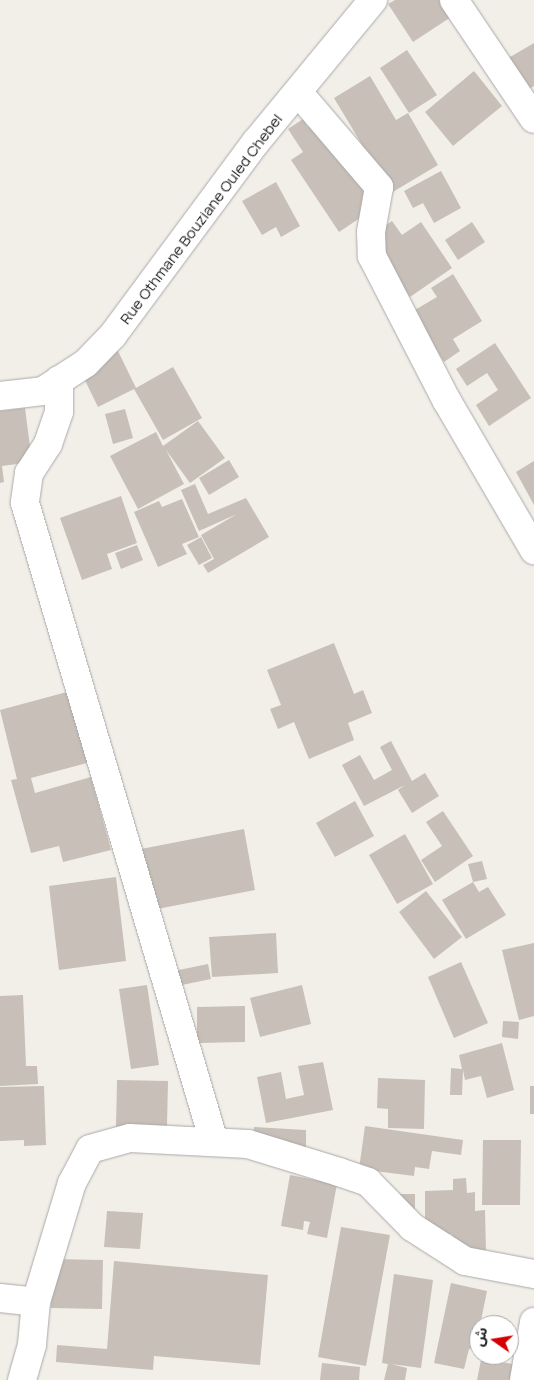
<!DOCTYPE html>
<html>
<head>
<meta charset="utf-8">
<style>
	body { margin:0 }
	#map { position:relative; width:534px; height:1380px; overflow:hidden; background:#f2efe9; font-family:Manrope,"Noto Sans Arabic",sans-serif }
	div>[style] { position:absolute }
	[style*='--x'] { left:calc(var(--x)*1px); top:calc(var(--y)*1px); width:calc(var(--w)*1px); rotate:calc(var(--a)*1deg) }
	.building>* { inset:0; background:#c7bfb8 }
	.roads { filter:drop-shadow(0 0 1px #a9a9a9) drop-shadow(0 0 1px #a9a9a9) }
	.minor>* { height:28px; margin:-14px; padding:0 14px; transform-origin:14px; border-radius:14px; background:#fff }
	span { translate:-50% -50%; white-space:nowrap; text-align:center; line-height:1.15; -webkit-text-stroke:4px #fff; paint-order:stroke }
	.street-label { font-size:15px; color:#222 }
	.north { position:absolute; left:469px; top:1315px; width:50px; height:50px; box-sizing:border-box; background:#fff; border:1px solid #a7a7a7; border-radius:50%; rotate:283deg; font-size:14px; font-weight:700; line-height:20px; text-align:center; color:#222 }
	.north::after { content:''; display:block; margin:auto; width:18px; height:22px; background:#d40000; clip-path:polygon(50% 0,100% 100%,50% 72%,0 100%) }
</style>
</head>
<body>
<div id="map">
	<div class="building">
		<div style="clip-path:polygon(395px 0,444px 0,454px 15px,413px 42px,388px 4px)"></div>
		<div style="clip-path:polygon(534px 43px,534px 86px,523px 92px,505px 60px)"></div>
		<div style="clip-path:polygon(407px 50px,437px 95px,409px 113px,380px 68px)"></div>
		<div style="clip-path:polygon(474px 71px,502px 106px,453px 146px,425px 112px)"></div>
		<div style="clip-path:polygon(370px 76px,396px 120px,408px 113px,438px 165px,391px 193px,334px 98px)"></div>
		<div style="clip-path:polygon(323px 117px,381px 204px,339px 232px,291px 160px,303px 152px,288px 129px,303px 119px,308px 127px)"></div>
		<div style="clip-path:polygon(441px 171px,461px 208px,434px 223px,423px 203px,413px 208px,404px 191px)"></div>
		<div style="clip-path:polygon(276px 182px,300px 226px,281px 237px,276px 227px,262px 235px,242px 201px)"></div>
		<div style="clip-path:polygon(392px 221px,402px 235px,421px 222px,452px 268px,410px 297px,369px 237px)"></div>
		<div style="clip-path:polygon(472px 222px,485px 242px,458px 260px,445px 240px)"></div>
		<div style="clip-path:polygon(453px 274px,482px 321px,453px 339px,460px 351px,444px 362px,413px 311px,437px 297px,431px 288px)"></div>
		<div style="clip-path:polygon(495px 343px,531px 398px,489px 426px,476px 405px,498px 390px,487px 373px,467px 386px,456px 369px)"></div>
		<div style="clip-path:polygon(117px 349px,136px 388px,173px 367px,202px 418px,163px 440px,134px 389px,98px 407px,79px 368px)"></div>
		<div style="clip-path:polygon(25px 408px,32px 462px,2px 466px,4px 482px,0 483px,0 411px)"></div>
		<div style="clip-path:polygon(125px 409px,133px 438px,113px 444px,105px 414px)"></div>
		<div style="clip-path:polygon(198px 421px,225px 458px,190px 483px,166px 450px,184px 484px,138px 509px,110px 456px,156px 432px,163px 446px)"></div>
		<div style="clip-path:polygon(229px 460px,239px 477px,209px 495px,199px 478px)"></div>
		<div style="clip-path:polygon(534px 461px,534px 505px,516px 472px)"></div>
		<div style="clip-path:polygon(195px 484px,208px 514px,246px 498px,269px 537px,208px 573px,203px 565px,214px 559px,201px 535px,237px 514px,199px 531px,181px 490px)"></div>
		<div style="clip-path:polygon(121px 496px,137px 543px,107px 554px,112px 569px,82px 580px,60px 518px)"></div>
		<div style="clip-path:polygon(182px 499px,199px 537px,182px 544px,187px 554px,158px 567px,134px 512px,159px 501px,162px 507px)"></div>
		<div style="clip-path:polygon(201px 537px,212px 558px,199px 565px,187px 545px)"></div>
		<div style="clip-path:polygon(137px 545px,143px 560px,121px 569px,115px 553px)"></div>
		<div style="clip-path:polygon(334px 643px,354px 694px,363px 690px,372px 713px,348px 723px,354px 740px,309px 759px,294px 722px,278px 729px,270px 709px,281px 705px,267px 670px)"></div>
		<div style="clip-path:polygon(78px 689px,98px 760px,31px 778px,35px 793px,91px 777px,111px 850px,63px 862px,59px 846px,31px 853px,11px 780px,17px 779px,0 710px)"></div>
		<div style="clip-path:polygon(391px 741px,412px 781px,425px 773px,439px 796px,412px 813px,398px 790px,405px 785px,364px 806px,342px 765px,360px 755px,374px 780px,392px 770px,380px 747px)"></div>
		<div style="clip-path:polygon(355px 801px,374px 836px,335px 857px,316px 823px)"></div>
		<div style="clip-path:polygon(443px 811px,473px 856px,435px 882px,421px 860px,442px 846px,426px 822px)"></div>
		<div style="clip-path:polygon(244px 829px,255px 890px,152px 910px,141px 849px)"></div>
		<div style="clip-path:polygon(405px 834px,433px 884px,397px 904px,369px 855px)"></div>
		<div style="clip-path:polygon(482px 861px,487px 879px,473px 882px,479px 892px,488px 887px,506px 915px,466px 939px,442px 900px,473px 882px,468px 864px)"></div>
		<div style="clip-path:polygon(116px 877px,126px 961px,59px 970px,49px 886px)"></div>
		<div style="clip-path:polygon(426px 891px,462px 937px,434px 959px,399px 912px)"></div>
		<div style="clip-path:polygon(276px 933px,278px 973px,212px 977px,209px 937px)"></div>
		<div style="clip-path:polygon(534px 943px,534px 1016px,519px 1020px,502px 950px)"></div>
		<div style="clip-path:polygon(461px 962px,488px 1023px,454px 1038px,428px 977px)"></div>
		<div style="clip-path:polygon(208px 964px,211px 979px,177px 986px,174px 971px)"></div>
		<div style="clip-path:polygon(147px 985px,159px 1065px,131px 1069px,119px 989px)"></div>
		<div style="clip-path:polygon(302px 985px,311px 1024px,260px 1037px,250px 998px)"></div>
		<div style="clip-path:polygon(23px 995px,26px 1066px,37px 1066px,38px 1084px,0 1086px,0 996px)"></div>
		<div style="clip-path:polygon(245px 1006px,245px 1042px,197px 1043px,197px 1007px)"></div>
		<div style="clip-path:polygon(503px 1021px,519px 1022px,518px 1039px,502px 1037px)"></div>
		<div style="clip-path:polygon(502px 1043px,514px 1090px,487px 1098px,481px 1076px,465px 1080px,463px 1070px,462px 1095px,450px 1095px,451px 1068px,462px 1069px,459px 1055px)"></div>
		<div style="clip-path:polygon(323px 1062px,333px 1110px,266px 1123px,257px 1077px,281px 1072px,286px 1099px,304px 1095px,298px 1066px)"></div>
		<div style="clip-path:polygon(378px 1078px,425px 1080px,424px 1129px,388px 1128px,388px 1109px,377px 1108px)"></div>
		<div style="clip-path:polygon(117px 1080px,168px 1081px,167px 1127px,116px 1127px)"></div>
		<div style="clip-path:polygon(44px 1086px,46px 1145px,24px 1146px,24px 1140px,0 1141px,0 1087px)"></div>
		<div style="clip-path:polygon(530px 1086px,534px 1086px,534px 1114px,530px 1114px)"></div>
		<div style="clip-path:polygon(365px 1126px,463px 1140px,461px 1155px,432px 1151px,429px 1169px,415px 1167px,414px 1176px,359px 1169px)"></div>
		<div style="clip-path:polygon(254px 1127px,306px 1130px,306px 1147px,253px 1144px)"></div>
		<div style="clip-path:polygon(483px 1140px,521px 1140px,520px 1205px,482px 1205px)"></div>
		<div style="clip-path:polygon(290px 1175px,337px 1184px,327px 1238px,307px 1234px,310px 1222px,304px 1221px,303px 1230px,281px 1226px)"></div>
		<div style="clip-path:polygon(466px 1178px,467px 1193px,475px 1192px,475px 1211px,485px 1210px,486px 1251px,453px 1252px,452px 1234px,425px 1234px,425px 1191px,453px 1190px,453px 1179px)"></div>
		<div style="clip-path:polygon(398px 1194px,415px 1194px,415px 1211px)"></div>
		<div style="clip-path:polygon(107px 1211px,143px 1213px,140px 1249px,104px 1247px)"></div>
		<div style="clip-path:polygon(341px 1227px,390px 1235px,366px 1366px,318px 1357px)"></div>
		<div style="clip-path:polygon(52px 1259px,103px 1260px,102px 1309px,51px 1308px)"></div>
		<div style="clip-path:polygon(114px 1261px,268px 1275px,260px 1365px,154px 1356px,153px 1370px,56px 1362px,57px 1345px,107px 1349px)"></div>
		<div style="clip-path:polygon(394px 1274px,433px 1280px,421px 1368px,391px 1364px,407px 1368px,405px 1380px,384px 1380px,388px 1364px,382px 1363px)"></div>
		<div style="clip-path:polygon(451px 1283px,487px 1291px,475px 1350px,469px 1349px,464px 1369px,434px 1363px)"></div>
		<div style="clip-path:polygon(482px 1355px,496px 1355px,495px 1361px,518px 1365px,515px 1380px,477px 1380px)"></div>
		<div style="clip-path:polygon(322px 1363px,360px 1367px,359px 1380px,320px 1380px)"></div>
	</div>
	<div class="roads">
		<div class="minor">
			<div style="--x:454;--y:0;--w:143;--a:56.1"></div>
			<div style="--x:298;--y:92;--w:125;--a:49.5"></div>
			<div style="--x:379;--y:187;--w:46;--a:100.1"></div>
			<div style="--x:371;--y:232;--w:24;--a:88"></div>
			<div style="--x:372;--y:256;--w:163;--a:62.7"></div>
			<div style="--x:447;--y:401;--w:173;--a:59.7"></div>
			<div style="--x:59;--y:380;--w:32;--a:90"></div>
			<div style="--x:59;--y:412;--w:34;--a:109"></div>
			<div style="--x:48;--y:444;--w:35;--a:123"></div>
			<div style="--x:29;--y:473;--w:30;--a:98"></div>
			<div style="--x:25;--y:503;--w:666;--a:73.52"></div>
			<div style="--x:0;--y:396;--w:43;--a:-6.6"></div>
			<div style="--x:43;--y:391;--w:51;--a:-33.1"></div>
			<div style="--x:86;--y:363;--w:39;--a:-46"></div>
			<div style="--x:113;--y:335;--w:240;--a:-53.5"></div>
			<div style="--x:256;--y:142;--w:184;--a:-50.5"></div>
			<div style="--x:0;--y:1298;--w:36;--a:6"></div>
			<div style="--x:22;--y:1380;--w:37;--a:-74"></div>
			<div style="--x:32;--y:1344;--w:42;--a:-84.6"></div>
			<div style="--x:36;--y:1302;--w:124;--a:-73.2"></div>
			<div style="--x:72;--y:1183;--w:38;--a:-62"></div>
			<div style="--x:90;--y:1149;--w:41;--a:-15.4"></div>
			<div style="--x:130;--y:1138;--w:118;--a:2.9"></div>
			<div style="--x:248;--y:1144;--w:95;--a:17.1"></div>
			<div style="--x:339;--y:1172;--w:31;--a:19"></div>
			<div style="--x:368;--y:1182;--w:63;--a:45.6"></div>
			<div style="--x:412;--y:1227;--w:63;--a:32.7"></div>
			<div style="--x:465;--y:1261;--w:70;--a:10.7"></div>
			<div style="--x:524;--y:1380;--w:59;--a:-80.2"></div>
		</div>
	</div>
	<div class="street-label">
		<span style="left:201px;top:219px;rotate:-53deg">Rue Othmane Bouziane Ouled Chebel</span>
	</div>
	<div class="north">ش</div>
</div>
</body>
</html>
